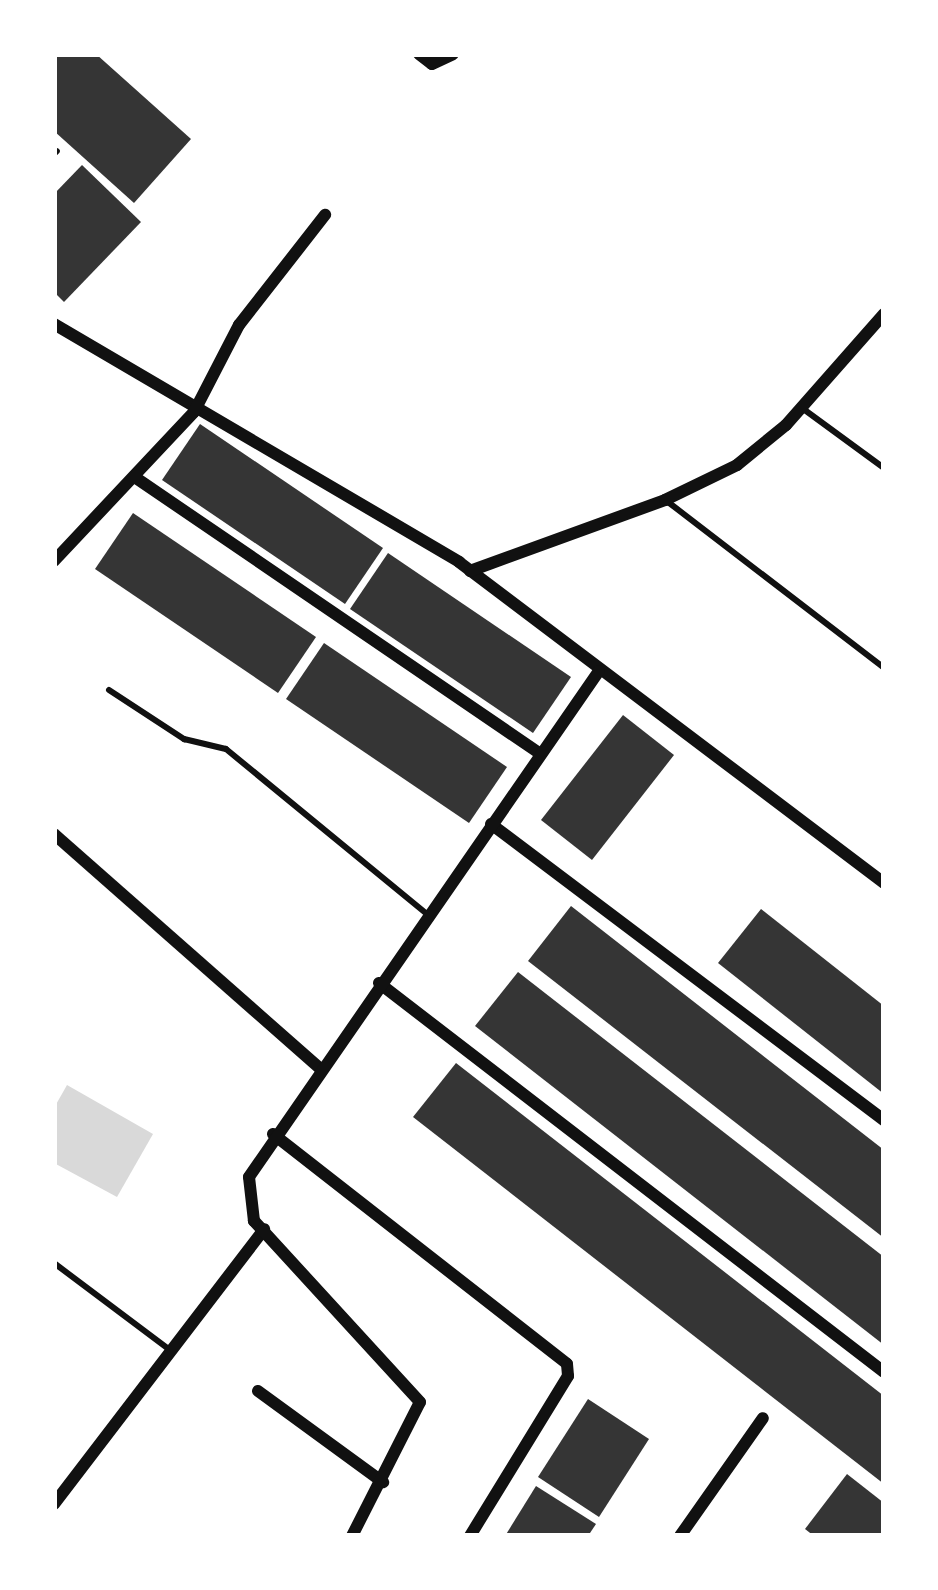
<!DOCTYPE html>
<html>
<head>
<meta charset="utf-8">
<style>
	body { margin:0 }
	#map { position:relative; width:938px; height:1590px; overflow:hidden; background:#fff; font-family:"Public Sans",sans-serif }
	div>[style] { position:absolute }
	[style*='--x'] { left:calc(var(--x)*1px); top:calc(var(--y)*1px); width:calc(var(--w)*1px); rotate:calc(var(--a)*1deg) }
	.water>* { inset:0; background:#d9d9d9 }
	.building>* { inset:0; background:#353535 }
	.service>* { height:6px; margin:-3px; padding:0 3px; transform-origin:3px; border-radius:3px; background:#111 }
	.minor>* { height:12px; margin:-6px; padding:0 6px; transform-origin:6px; border-radius:6px; background:#111 }
	span { translate:-50% -50%; white-space:nowrap; text-align:center; line-height:1.15; -webkit-text-stroke:10px #fff; paint-order:stroke }
	.frame { position:absolute; inset:0; border:57px solid #fff; pointer-events:none }
</style>
</head>
<body>
<div id="map">
	<div class="water">
		<div style="clip-path:polygon(67px 1085px,153px 1134px,117px 1197px,54px 1163px,54px 1108px)"></div>
	</div>
	<div class="building">
		<div style="clip-path:polygon(54px 54px,96px 54px,191px 139px,134px 203px,54px 131px)"></div>
		<div style="clip-path:polygon(82px 165px,141px 222px,64px 302px,54px 292px,54px 194px)"></div>
		<div style="clip-path:polygon(200px 424px,383px 548px,345px 604px,162px 480px)"></div>
		<div style="clip-path:polygon(133px 513px,316px 637px,278px 693px,95px 569px)"></div>
		<div style="clip-path:polygon(388px 553px,571px 677px,533px 733px,350px 609px)"></div>
		<div style="clip-path:polygon(324px 643px,507px 767px,469px 823px,286px 699px)"></div>
		<div style="clip-path:polygon(623px 715px,674px 755px,592px 860px,541px 820px)"></div>
		<div style="clip-path:polygon(571px 906px,884px 1150px,884px 1238px,528px 961px)"></div>
		<div style="clip-path:polygon(761px 909px,884px 1006px,884px 1094px,718px 963px)"></div>
		<div style="clip-path:polygon(518px 972px,884px 1257px,884px 1345px,475px 1026px)"></div>
		<div style="clip-path:polygon(456px 1063px,884px 1396px,884px 1484px,413px 1117px)"></div>
		<div style="clip-path:polygon(588px 1399px,649px 1439px,599px 1517px,538px 1477px)"></div>
		<div style="clip-path:polygon(847px 1474px,884px 1503px,884px 1536px,814px 1536px,805px 1529px)"></div>
		<div style="clip-path:polygon(536px 1486px,596px 1524px,588px 1536px,505px 1536px)"></div>
	</div>
	<div class="service">
		<div style="--x:54;--y:154;--w:4;--a:-45"></div>
		<div style="--x:802;--y:408;--w:102;--a:36.2"></div>
		<div style="--x:668;--y:502;--w:272;--a:37.5"></div>
		<div style="--x:109;--y:690;--w:90;--a:33.2"></div>
		<div style="--x:184;--y:739;--w:43;--a:13.4"></div>
		<div style="--x:226;--y:749;--w:260;--a:39.4"></div>
		<div style="--x:54;--y:1263;--w:146;--a:36.9"></div>
	</div>
	<div class="minor">
		<div style="--x:419;--y:54;--w:16;--a:38"></div>
		<div style="--x:432;--y:64;--w:23;--a:-25"></div>
		<div style="--x:54;--y:324;--w:470;--a:30.4"></div>
		<div style="--x:459;--y:562;--w:533;--a:37.06"></div>
		<div style="--x:136;--y:478;--w:490;--a:34.3"></div>
		<div style="--x:54;--y:561;--w:204;--a:-46.8"></div>
		<div style="--x:194;--y:412;--w:98;--a:-62.7"></div>
		<div style="--x:239;--y:325;--w:140;--a:-52"></div>
		<div style="--x:470;--y:571;--w:208;--a:-20"></div>
		<div style="--x:665;--y:500;--w:80;--a:-25.9"></div>
		<div style="--x:737;--y:465;--w:63;--a:-39.2"></div>
		<div style="--x:786;--y:425;--w:148;--a:-48.6"></div>
		<div style="--x:491;--y:824;--w:492;--a:37"></div>
		<div style="--x:54;--y:834;--w:354;--a:41.4"></div>
		<div style="--x:379;--y:983;--w:637;--a:37.61"></div>
		<div style="--x:273;--y:1134;--w:373;--a:38"></div>
		<div style="--x:567;--y:1364;--w:12;--a:85"></div>
		<div style="--x:568;--y:1376;--w:188;--a:121.5"></div>
		<div style="--x:258;--y:1391;--w:155;--a:36.1"></div>
		<div style="--x:54;--y:1504;--w:346;--a:-52.6"></div>
		<div style="--x:352;--y:1536;--w:150;--a:-63.1"></div>
		<div style="--x:420;--y:1402;--w:246;--a:-132.5"></div>
		<div style="--x:254;--y:1221;--w:44;--a:-96.5"></div>
		<div style="--x:249;--y:1177;--w:615;--a:-55.33"></div>
		<div style="--x:680;--y:1536;--w:144;--a:-54.9"></div>
	</div>
	<div class="frame"></div>
</div>
</body>
</html>
